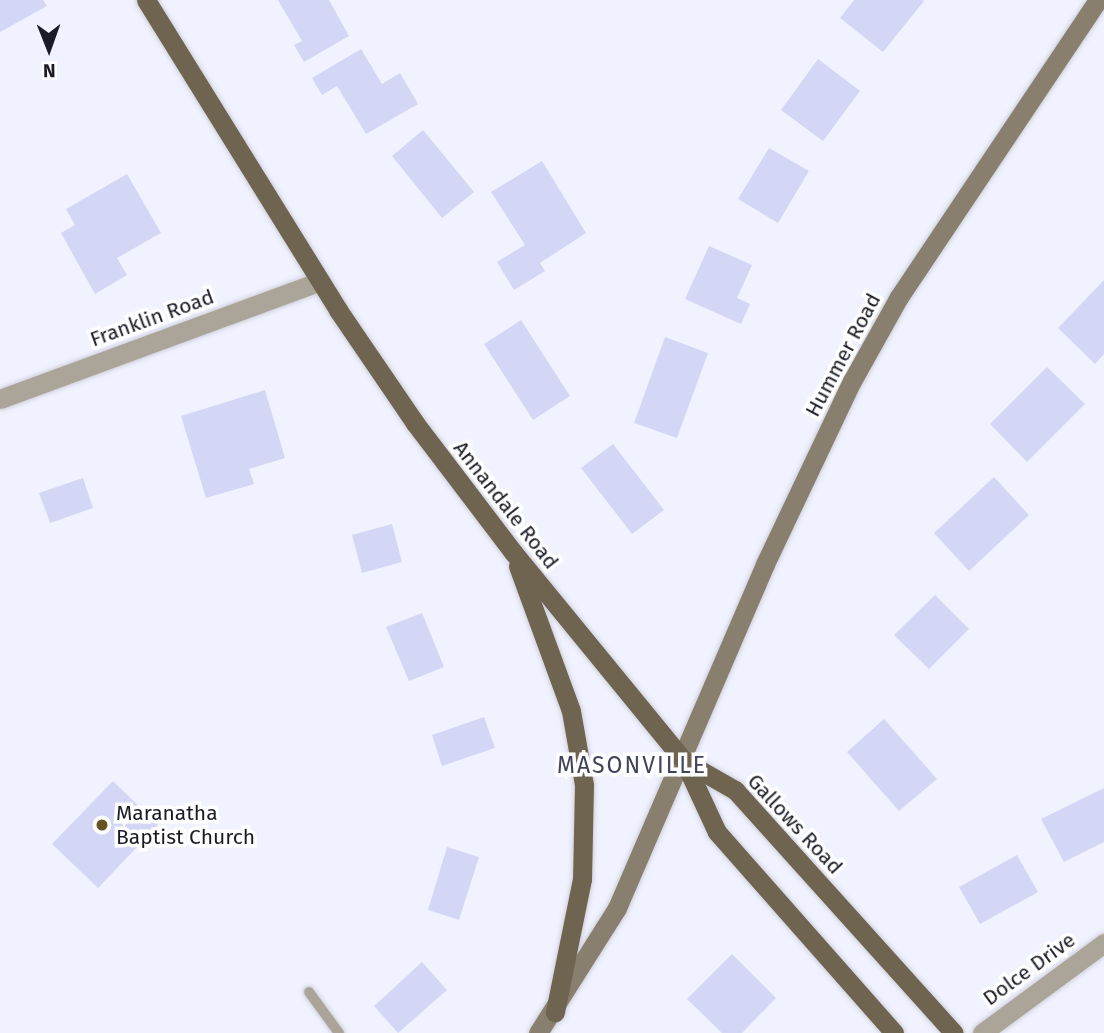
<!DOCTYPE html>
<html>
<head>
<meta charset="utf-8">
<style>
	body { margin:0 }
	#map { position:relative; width:1104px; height:1033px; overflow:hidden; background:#f1f2ff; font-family:"Fira Sans",sans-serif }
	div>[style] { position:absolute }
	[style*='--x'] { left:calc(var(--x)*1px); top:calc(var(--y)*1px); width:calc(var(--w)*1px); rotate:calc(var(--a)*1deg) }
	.building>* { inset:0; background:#d3d7f5 }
	.roads { filter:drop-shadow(0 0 2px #cfd0dc) drop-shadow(0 0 2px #cfd0dc) }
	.service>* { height:10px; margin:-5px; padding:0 5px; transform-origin:5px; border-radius:5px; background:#aba599 }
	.minor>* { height:19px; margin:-9.5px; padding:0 9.5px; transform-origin:9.5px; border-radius:9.5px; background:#aba599 }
	.secondary>* { height:19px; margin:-9.5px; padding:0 9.5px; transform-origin:9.5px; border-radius:9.5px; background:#887f6e }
	.primary>* { height:19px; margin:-9.5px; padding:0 9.5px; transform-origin:9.5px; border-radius:9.5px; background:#6f644f }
	.dots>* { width:19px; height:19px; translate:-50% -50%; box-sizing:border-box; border:4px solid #fff; border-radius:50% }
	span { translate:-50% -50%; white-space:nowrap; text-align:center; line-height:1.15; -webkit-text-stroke:7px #fff; paint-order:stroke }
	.street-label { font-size:21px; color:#1a1b26 }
	.poi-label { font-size:21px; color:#1a1b26 }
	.left { translate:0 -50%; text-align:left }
	.neighbourhood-label { font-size:23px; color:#41435b; letter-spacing:2px }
	.north { position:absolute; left:14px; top:14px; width:70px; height:70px; -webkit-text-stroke:5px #fff; paint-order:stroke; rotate:179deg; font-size:19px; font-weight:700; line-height:28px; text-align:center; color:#1a1b26 }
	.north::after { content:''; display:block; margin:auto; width:24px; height:32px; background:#1a1b26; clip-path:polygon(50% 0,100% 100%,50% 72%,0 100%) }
</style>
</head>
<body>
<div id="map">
	<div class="building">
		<div style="clip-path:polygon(0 0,43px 0,47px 6px,0 32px)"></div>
		<div style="clip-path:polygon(278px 0,329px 0,349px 36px,304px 62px,294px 45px,302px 41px)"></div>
		<div style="clip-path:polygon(854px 0,922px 0,924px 1px,883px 52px,840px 18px)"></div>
		<div style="clip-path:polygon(361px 49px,382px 84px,400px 73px,418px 104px,366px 134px,337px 86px,322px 95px,312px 78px)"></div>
		<div style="clip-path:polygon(818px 59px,860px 91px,823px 141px,781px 110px)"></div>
		<div style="clip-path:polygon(423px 130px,474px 192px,442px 218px,392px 156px)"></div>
		<div style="clip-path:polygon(769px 148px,809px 171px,778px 223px,738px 199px)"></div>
		<div style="clip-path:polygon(542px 161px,586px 233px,540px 263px,545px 271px,514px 290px,497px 262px,525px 245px,491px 192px)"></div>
		<div style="clip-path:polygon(127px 174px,161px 233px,117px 258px,127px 275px,95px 294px,61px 233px,75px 225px,66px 209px)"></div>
		<div style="clip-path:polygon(709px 246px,752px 265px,737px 298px,750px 304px,741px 324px,685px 299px)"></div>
		<div style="clip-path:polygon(1104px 280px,1104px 354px,1095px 364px,1058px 328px)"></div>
		<div style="clip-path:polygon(521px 320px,570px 396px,533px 420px,484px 344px)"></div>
		<div style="clip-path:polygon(665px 337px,708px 353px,677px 438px,634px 423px)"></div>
		<div style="clip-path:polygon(1047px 367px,1085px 404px,1027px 462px,990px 424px)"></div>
		<div style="clip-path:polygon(265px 390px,285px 458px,249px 469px,254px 484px,206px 498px,181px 416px)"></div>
		<div style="clip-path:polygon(613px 444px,664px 510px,632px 534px,581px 468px)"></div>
		<div style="clip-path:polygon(994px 477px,1029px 515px,969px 571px,934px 533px)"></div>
		<div style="clip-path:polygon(83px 478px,93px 508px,50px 523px,39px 493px)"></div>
		<div style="clip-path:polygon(392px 524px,402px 562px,362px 573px,352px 535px)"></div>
		<div style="clip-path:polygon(935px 595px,969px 629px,929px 669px,894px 635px)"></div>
		<div style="clip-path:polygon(422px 613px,444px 667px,409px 681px,386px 627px)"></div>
		<div style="clip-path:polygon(484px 717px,495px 748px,442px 766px,432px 735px)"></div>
		<div style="clip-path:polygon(884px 719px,937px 779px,899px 811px,847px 752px)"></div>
		<div style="clip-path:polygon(113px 781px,158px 825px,98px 888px,52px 844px)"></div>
		<div style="clip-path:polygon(1104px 788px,1104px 842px,1064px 862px,1041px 819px)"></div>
		<div style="clip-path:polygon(447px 847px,479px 857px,459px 920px,428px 910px)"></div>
		<div style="clip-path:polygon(1017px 855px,1038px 892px,980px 924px,959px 887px)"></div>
		<div style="clip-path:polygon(732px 954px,776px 998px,742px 1033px,722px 1033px,687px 999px)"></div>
		<div style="clip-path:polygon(422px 962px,447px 990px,398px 1033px,374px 1006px)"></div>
	</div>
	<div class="roads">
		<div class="service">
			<div style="--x:309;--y:992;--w:51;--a:53.8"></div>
		</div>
		<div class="minor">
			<div style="--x:0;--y:399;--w:341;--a:-20.2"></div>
			<div style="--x:982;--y:1033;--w:152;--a:-36.4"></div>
		</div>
		<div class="secondary">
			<div style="--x:538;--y:1033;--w:148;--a:-57.7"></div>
			<div style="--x:617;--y:908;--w:374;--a:-66.7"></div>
			<div style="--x:765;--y:564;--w:203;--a:-64.6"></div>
			<div style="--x:852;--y:381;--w:96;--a:-60.8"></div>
			<div style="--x:899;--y:297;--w:358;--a:-56.2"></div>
		</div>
		<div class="primary">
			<div style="--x:146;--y:0;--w:365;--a:58.2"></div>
			<div style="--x:338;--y:310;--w:137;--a:55.7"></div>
			<div style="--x:415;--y:423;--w:162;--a:52.8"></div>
			<div style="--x:513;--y:552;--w:270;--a:50.7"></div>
			<div style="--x:684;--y:761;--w:78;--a:65.1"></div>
			<div style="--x:717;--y:832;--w:268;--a:48.6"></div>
			<div style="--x:518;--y:566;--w:154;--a:69.9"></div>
			<div style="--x:571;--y:711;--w:75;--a:80"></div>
			<div style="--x:584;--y:785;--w:94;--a:91.2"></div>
			<div style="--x:582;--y:879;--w:136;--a:101.5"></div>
			<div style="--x:684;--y:761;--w:59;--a:29.6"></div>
			<div style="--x:735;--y:790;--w:327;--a:48"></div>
		</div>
	</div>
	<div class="dots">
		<div style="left:102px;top:825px;background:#685322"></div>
	</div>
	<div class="street-label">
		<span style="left:152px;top:318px;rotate:-20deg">Franklin Road</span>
		<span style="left:843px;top:355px;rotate:-62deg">Hummer Road</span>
		<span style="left:506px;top:505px;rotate:52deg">Annandale Road</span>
		<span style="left:795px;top:824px;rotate:47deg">Gallows Road</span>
		<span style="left:1029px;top:969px;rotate:-36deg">Dolce Drive</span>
	</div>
	<div class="poi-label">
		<span class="left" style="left:116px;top:825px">Maranatha<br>Baptist Church</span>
	</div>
	<div class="neighbourhood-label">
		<span style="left:632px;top:765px">MASONVILLE</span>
	</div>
	<div class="north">N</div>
</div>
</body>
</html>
